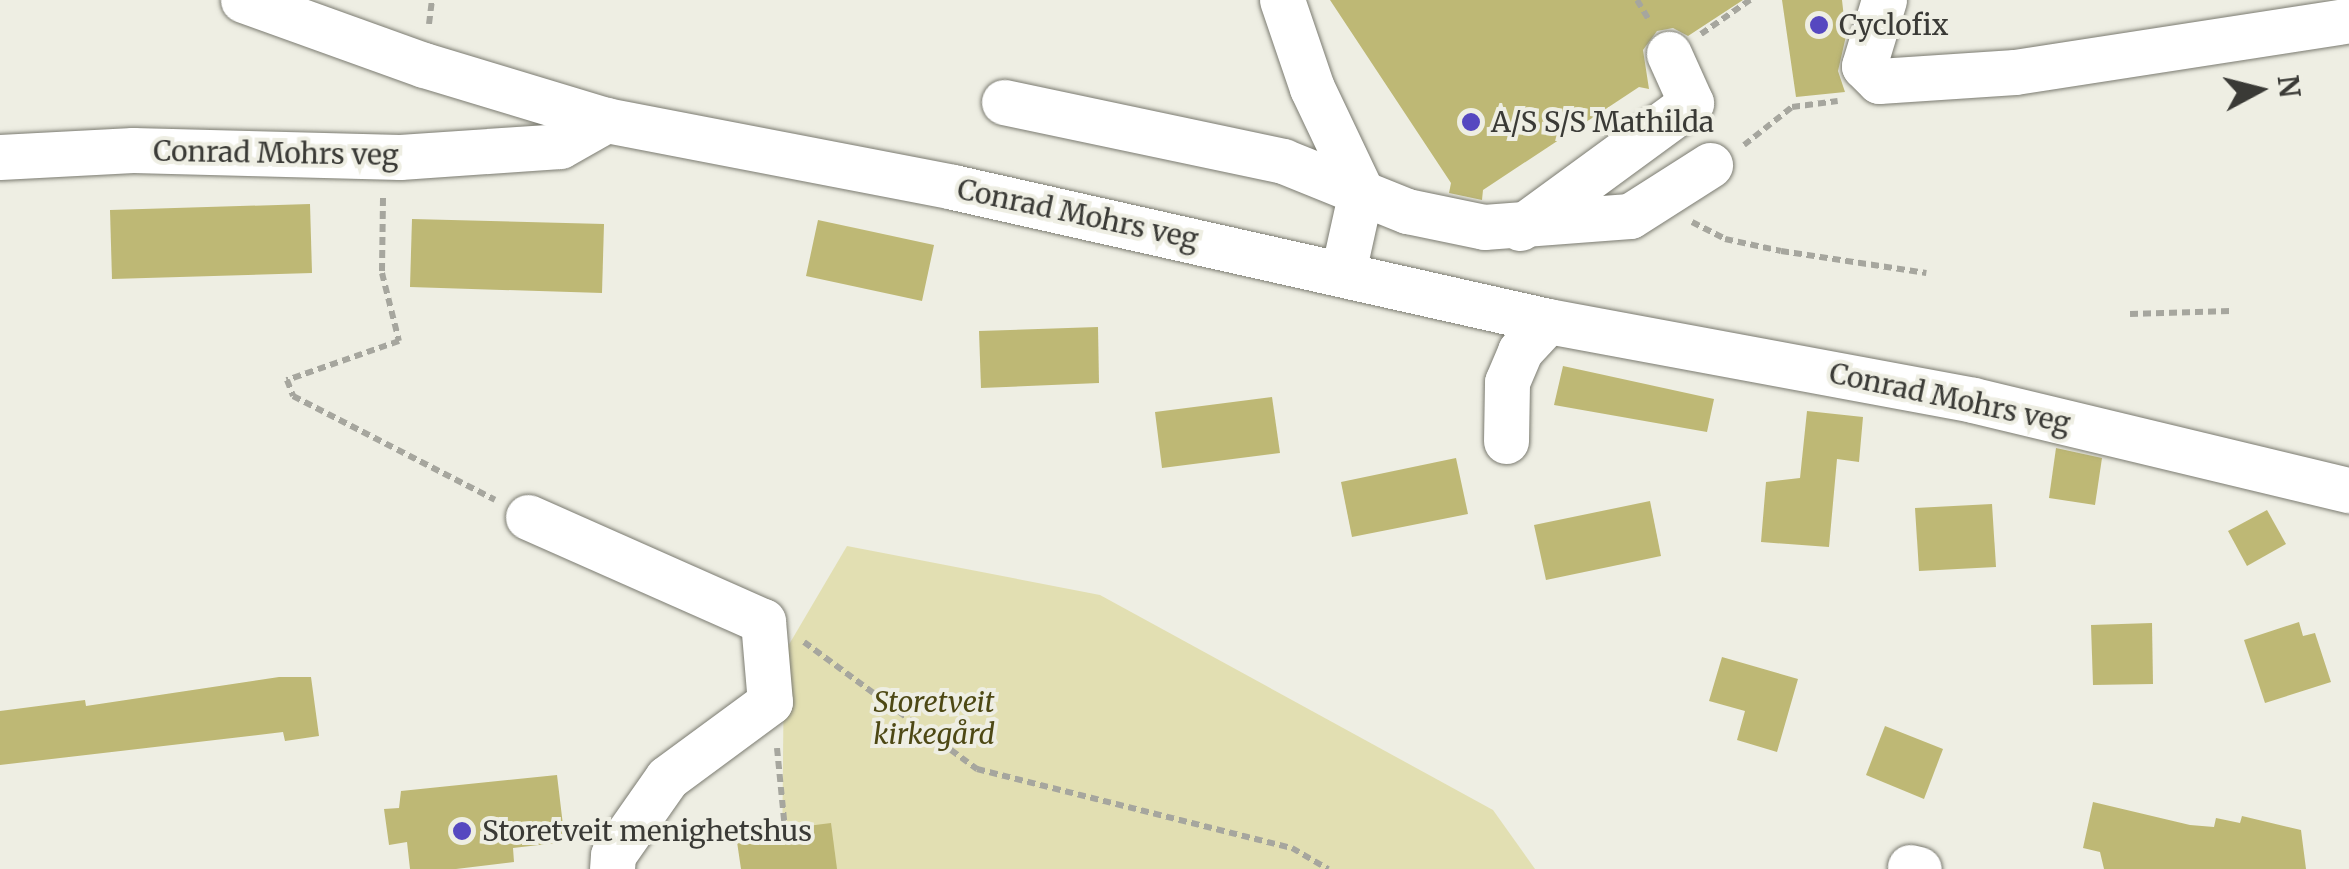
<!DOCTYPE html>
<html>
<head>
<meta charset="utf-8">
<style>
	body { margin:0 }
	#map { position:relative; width:2349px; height:869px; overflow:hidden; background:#eeeee3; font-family:Merriweather,serif }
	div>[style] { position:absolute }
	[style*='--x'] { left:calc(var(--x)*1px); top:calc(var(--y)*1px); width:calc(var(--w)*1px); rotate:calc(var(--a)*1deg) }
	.green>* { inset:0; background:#e2dfb2 }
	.building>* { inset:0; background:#beb875 }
	.path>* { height:6px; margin-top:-3px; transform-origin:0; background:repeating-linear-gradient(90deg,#a6a69e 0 8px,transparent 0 13px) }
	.roads { filter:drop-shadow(0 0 2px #7b7b71) drop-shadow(0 0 2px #7b7b71) }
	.minor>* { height:45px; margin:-22.5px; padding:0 22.5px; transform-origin:22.5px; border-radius:22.5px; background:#fff }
	.dots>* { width:28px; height:28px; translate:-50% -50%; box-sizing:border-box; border:5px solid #eeeee3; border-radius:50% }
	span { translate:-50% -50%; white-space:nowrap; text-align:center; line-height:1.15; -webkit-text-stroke:8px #eeeee3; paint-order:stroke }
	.poi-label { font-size:28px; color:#3a3a36 }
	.left { translate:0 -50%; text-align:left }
	.street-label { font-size:28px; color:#3a3a36 }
	.park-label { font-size:28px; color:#4d4814; font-style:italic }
	.north { position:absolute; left:2209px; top:40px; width:100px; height:100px; -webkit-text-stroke:8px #eeeee3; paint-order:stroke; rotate:83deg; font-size:28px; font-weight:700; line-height:40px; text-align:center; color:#3a3a36 }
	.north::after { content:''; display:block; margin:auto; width:35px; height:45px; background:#3a3a36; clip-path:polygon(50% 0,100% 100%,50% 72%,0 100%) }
</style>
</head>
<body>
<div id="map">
	<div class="green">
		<div style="clip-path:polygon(847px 546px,1100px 595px,1493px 810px,1535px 869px,782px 869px,784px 653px)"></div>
	</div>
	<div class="building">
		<div style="clip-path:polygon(1330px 0,1743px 0,1688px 36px,1673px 28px,1657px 31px,1643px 50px,1649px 89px,1639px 87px,1483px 190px,1482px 200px,1449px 193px,1451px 183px)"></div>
		<div style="clip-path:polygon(1782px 0,1842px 0,1846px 36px,1838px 71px,1845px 92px,1796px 97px)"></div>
		<div style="clip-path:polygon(310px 204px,312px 273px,112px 279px,110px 210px)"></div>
		<div style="clip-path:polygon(412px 219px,604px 224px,602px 293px,410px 287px)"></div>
		<div style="clip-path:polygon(818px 220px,934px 245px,922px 301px,806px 276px)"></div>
		<div style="clip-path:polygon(1098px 327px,1099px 383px,981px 388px,979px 331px)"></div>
		<div style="clip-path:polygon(1563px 366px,1714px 399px,1707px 432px,1554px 405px)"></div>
		<div style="clip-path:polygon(1272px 397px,1280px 453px,1162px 468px,1155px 412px)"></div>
		<div style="clip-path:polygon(1807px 411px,1863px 417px,1859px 462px,1837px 459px,1829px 547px,1761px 542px,1766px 482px,1800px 478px)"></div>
		<div style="clip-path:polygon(2056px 448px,2102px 458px,2095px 505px,2049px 498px)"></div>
		<div style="clip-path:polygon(1456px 458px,1468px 514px,1352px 537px,1341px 482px)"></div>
		<div style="clip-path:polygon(1650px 501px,1661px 556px,1546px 580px,1534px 525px)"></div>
		<div style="clip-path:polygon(1992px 504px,1996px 567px,1919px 571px,1915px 508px)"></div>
		<div style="clip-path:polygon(2267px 510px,2286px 544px,2247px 566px,2228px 531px)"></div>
		<div style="clip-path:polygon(2299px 622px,2303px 636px,2315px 633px,2331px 682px,2265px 703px,2244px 640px)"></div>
		<div style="clip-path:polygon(2152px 623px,2153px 684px,2093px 685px,2091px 625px)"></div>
		<div style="clip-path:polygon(1722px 657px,1798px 679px,1777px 752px,1737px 740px,1745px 711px,1709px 701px)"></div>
		<div style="clip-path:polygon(279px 677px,311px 677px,319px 736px,285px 741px,283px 732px,0 765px,0 711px,85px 700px,86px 706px)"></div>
		<div style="clip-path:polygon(1885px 726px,1943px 749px,1924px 799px,1866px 775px)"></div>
		<div style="clip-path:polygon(557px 775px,565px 842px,513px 848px,514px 862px,456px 869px,410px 869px,407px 842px,389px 845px,384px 809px,399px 808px,401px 791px)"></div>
		<div style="clip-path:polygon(2093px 802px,2190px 825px,2214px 827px,2216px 818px,2240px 823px,2242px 816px,2301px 830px,2306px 869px,2104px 869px,2100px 852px,2083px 848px)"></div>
		<div style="clip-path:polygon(831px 823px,837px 869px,741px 869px,736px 835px)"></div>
	</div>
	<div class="path">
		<div style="--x:1637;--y:0;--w:23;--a:59"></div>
		<div style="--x:429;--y:24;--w:24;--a:-83"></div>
		<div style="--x:1701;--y:34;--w:60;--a:-34.8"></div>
		<div style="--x:1744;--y:145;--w:61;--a:-38.4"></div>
		<div style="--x:1792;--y:107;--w:46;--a:-7.4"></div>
		<div style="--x:383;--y:198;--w:75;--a:90.8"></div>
		<div style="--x:382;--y:273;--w:70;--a:76"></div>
		<div style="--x:399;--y:341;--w:119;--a:160.8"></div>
		<div style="--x:287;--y:380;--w:17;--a:69"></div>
		<div style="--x:293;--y:396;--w:227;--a:27.2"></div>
		<div style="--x:1692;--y:222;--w:37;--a:27"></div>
		<div style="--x:1725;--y:239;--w:57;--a:12.1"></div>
		<div style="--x:1781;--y:251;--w:147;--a:8.6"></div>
		<div style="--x:2130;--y:314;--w:100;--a:-1.7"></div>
		<div style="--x:804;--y:642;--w:215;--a:36.3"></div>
		<div style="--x:977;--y:769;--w:325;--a:14.1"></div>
		<div style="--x:1292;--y:848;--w:42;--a:30.3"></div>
		<div style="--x:777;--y:748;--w:81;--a:84.4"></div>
	</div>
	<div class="roads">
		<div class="minor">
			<div style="--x:243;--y:0;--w:192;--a:19.8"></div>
			<div style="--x:424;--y:65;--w:190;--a:16.8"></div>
			<div style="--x:606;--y:120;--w:353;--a:10.9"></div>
			<div style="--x:953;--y:187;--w:610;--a:12.69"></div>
			<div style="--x:1548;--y:321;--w:432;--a:10.5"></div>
			<div style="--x:1973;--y:400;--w:387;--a:13.5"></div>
			<div style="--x:1282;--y:0;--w:93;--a:71.2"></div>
			<div style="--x:1312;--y:88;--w:114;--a:64.6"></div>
			<div style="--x:1361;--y:191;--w:83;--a:102.5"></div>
			<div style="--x:1884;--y:0;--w:69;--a:106.9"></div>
			<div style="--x:1864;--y:66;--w:21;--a:45"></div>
			<div style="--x:1879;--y:81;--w:136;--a:-3.8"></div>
			<div style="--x:2015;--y:72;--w:338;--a:-8.8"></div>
			<div style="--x:1004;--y:102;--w:285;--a:11.9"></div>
			<div style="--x:1283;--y:161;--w:134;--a:22"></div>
			<div style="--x:1407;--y:211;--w:79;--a:11.7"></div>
			<div style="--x:1484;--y:227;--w:146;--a:-4.3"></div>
			<div style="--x:1630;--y:216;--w:95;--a:-32.5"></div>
			<div style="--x:0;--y:157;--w:133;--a:-3"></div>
			<div style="--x:133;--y:150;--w:267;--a:1.5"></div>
			<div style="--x:400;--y:157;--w:160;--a:-3.9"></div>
			<div style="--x:560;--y:146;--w:53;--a:-29.5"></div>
			<div style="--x:1520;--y:228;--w:212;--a:-36.2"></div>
			<div style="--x:1691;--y:103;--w:54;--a:-114.2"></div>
			<div style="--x:1506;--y:441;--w:59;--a:-89"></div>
			<div style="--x:1507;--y:382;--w:34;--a:-67"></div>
			<div style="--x:1520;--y:351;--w:41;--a:-47"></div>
			<div style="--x:528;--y:517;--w:257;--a:23.9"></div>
			<div style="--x:763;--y:621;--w:81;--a:85.1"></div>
			<div style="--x:770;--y:702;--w:128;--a:143.6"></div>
			<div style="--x:667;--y:778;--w:94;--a:125"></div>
			<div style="--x:613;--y:855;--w:14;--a:94"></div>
			<div style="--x:1910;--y:867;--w:9;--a:13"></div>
		</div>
	</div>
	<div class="dots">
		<div style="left:1819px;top:25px;background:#5648c0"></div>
		<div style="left:1471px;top:122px;background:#5648c0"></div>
		<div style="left:462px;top:831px;background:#5648c0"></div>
	</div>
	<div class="poi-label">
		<span class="left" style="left:1839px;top:25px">Cyclofix</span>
		<span class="left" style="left:1491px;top:122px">A/S S/S Mathilda</span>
		<span class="left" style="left:482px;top:831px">Storetveit menighetshus</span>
	</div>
	<div class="street-label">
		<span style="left:276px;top:153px;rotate:1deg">Conrad Mohrs veg</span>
		<span style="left:1078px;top:214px;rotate:12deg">Conrad Mohrs veg</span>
		<span style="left:1950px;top:398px;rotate:12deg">Conrad Mohrs veg</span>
	</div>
	<div class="park-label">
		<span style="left:934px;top:718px">Storetveit<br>kirkegård</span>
	</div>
	<div class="north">N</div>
</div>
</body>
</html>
